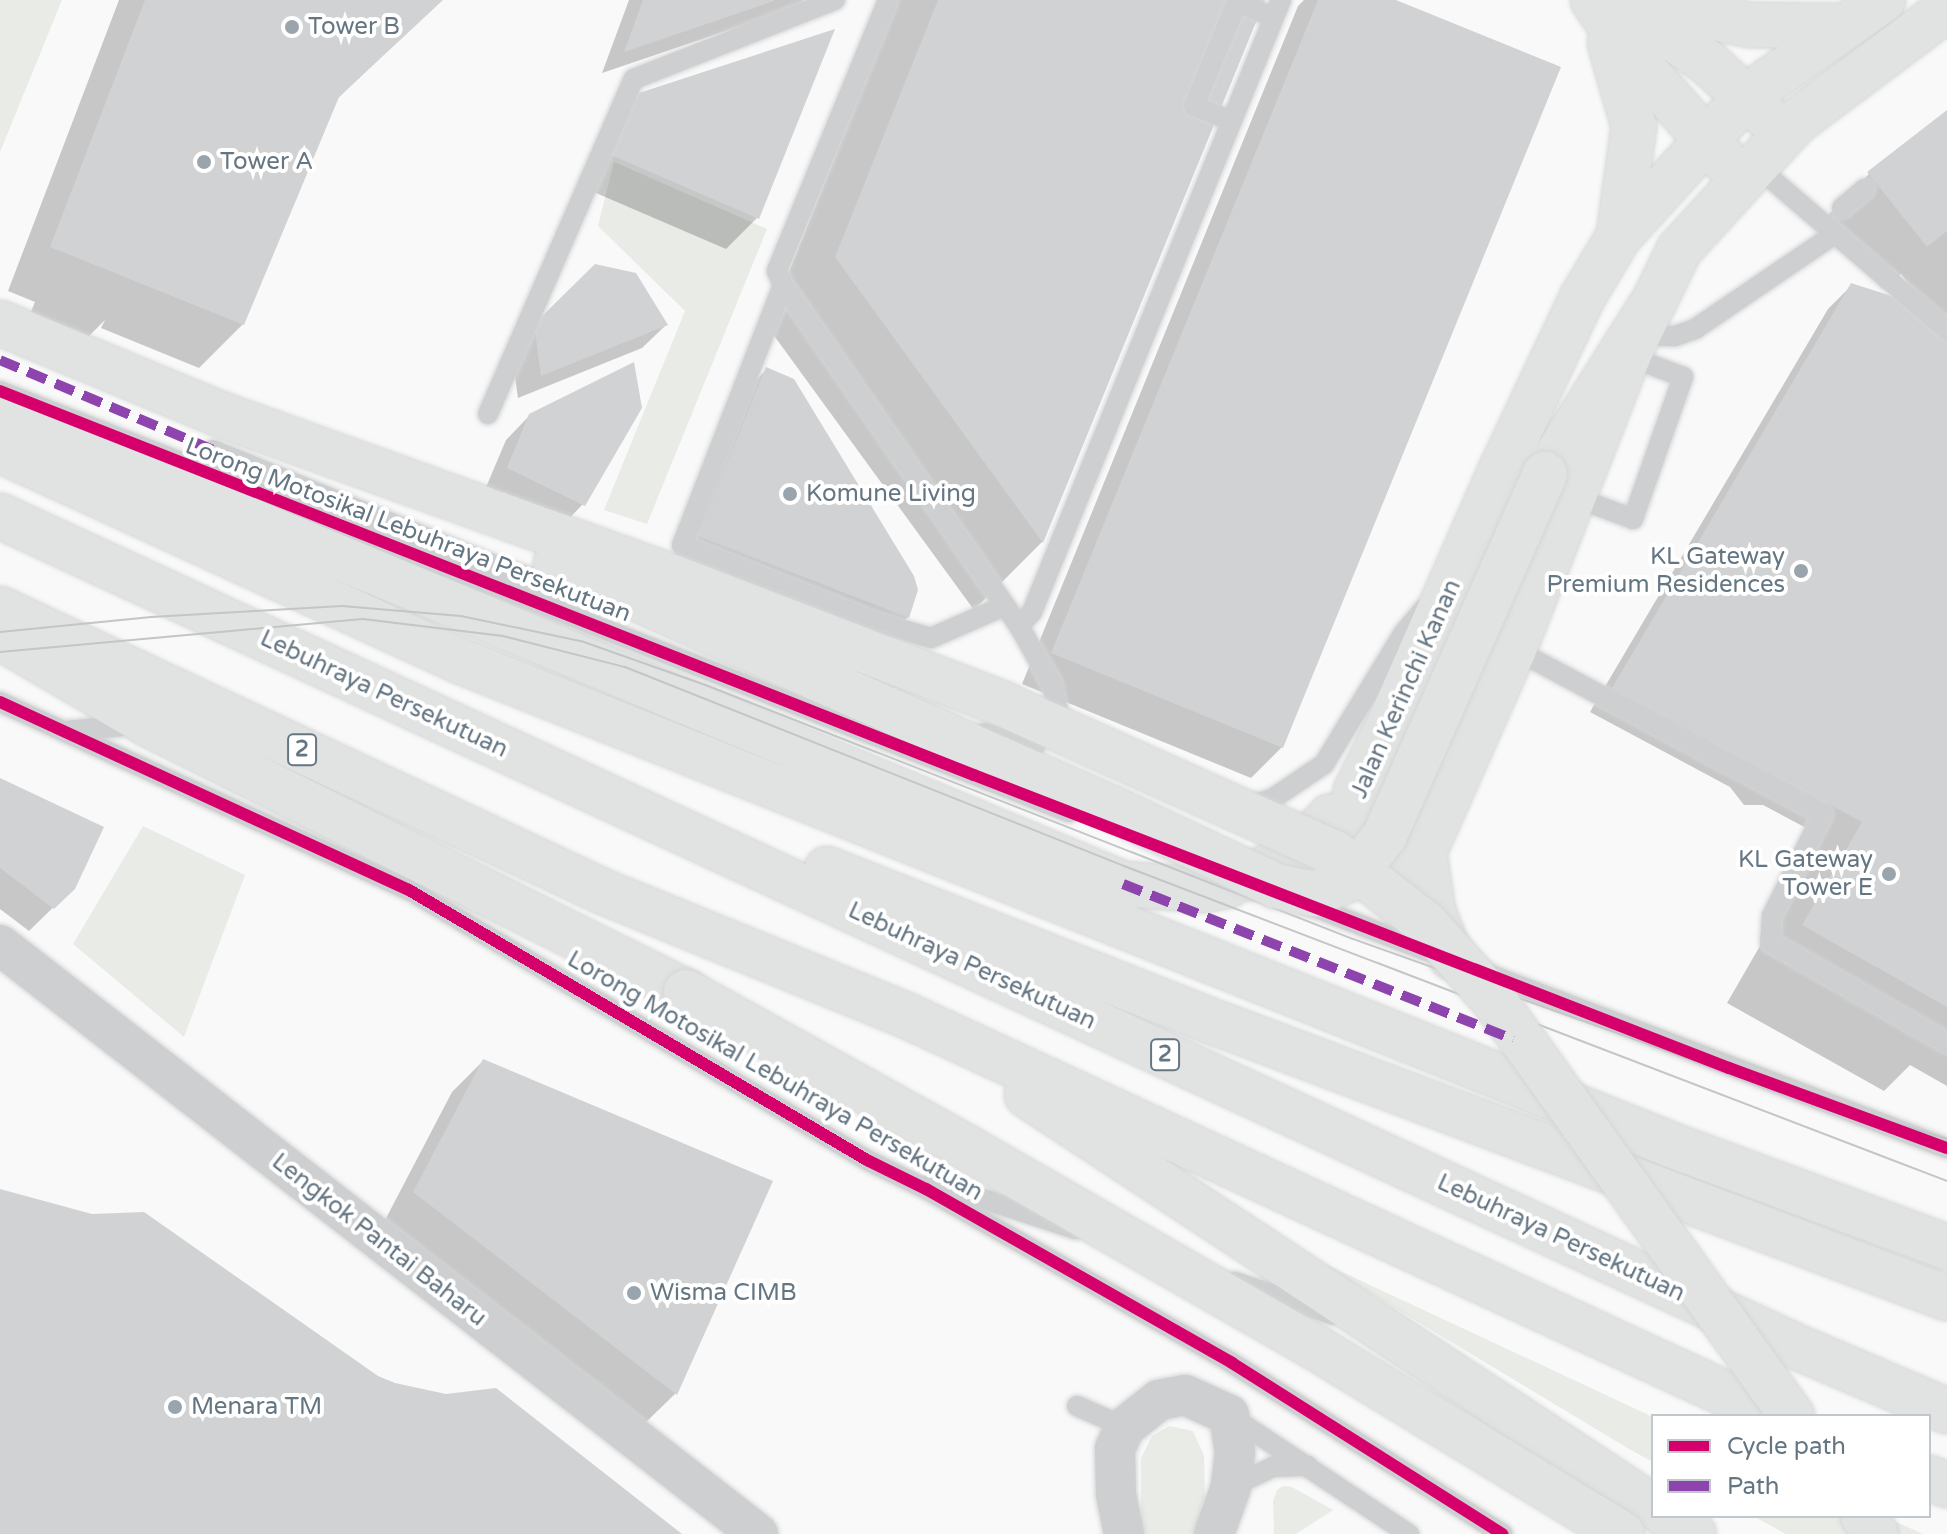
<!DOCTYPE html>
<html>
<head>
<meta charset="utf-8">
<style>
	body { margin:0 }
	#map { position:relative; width:1947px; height:1534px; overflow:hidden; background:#f9f9f9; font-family:"Varela Round",sans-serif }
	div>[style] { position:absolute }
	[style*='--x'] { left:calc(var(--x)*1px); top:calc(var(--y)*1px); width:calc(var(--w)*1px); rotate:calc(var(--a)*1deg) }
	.green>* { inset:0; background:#e8ebe6 }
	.shadow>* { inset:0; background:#0003 }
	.building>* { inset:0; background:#d0d2d3 }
	.roads { filter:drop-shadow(0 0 2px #d5d6d7) drop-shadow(0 0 2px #d5d6d7) }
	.lane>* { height:20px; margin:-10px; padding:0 10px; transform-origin:10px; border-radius:10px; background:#cecfd0 }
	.street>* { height:40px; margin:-20px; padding:0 20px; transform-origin:20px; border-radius:20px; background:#cecfd0 }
	.secondary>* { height:44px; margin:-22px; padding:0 22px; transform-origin:22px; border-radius:22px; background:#e1e2e2 }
	.highway>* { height:44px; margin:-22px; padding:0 22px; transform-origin:22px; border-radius:22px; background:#e1e2e2 }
	.tram>* { height:2px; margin:-1px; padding:0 1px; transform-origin:1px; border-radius:1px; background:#c3c5c6 }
	.bridges { filter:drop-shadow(0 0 2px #d5d6d6) drop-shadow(0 0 2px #d5d6d6) }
	.highway-bridge>* { height:44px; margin:-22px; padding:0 22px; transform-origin:22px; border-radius:22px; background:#e1e2e2 }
	.quiet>* { height:10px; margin-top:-5px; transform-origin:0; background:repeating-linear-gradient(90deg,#8e44ad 0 20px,transparent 0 30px) }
	.cycleway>* { height:12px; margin:-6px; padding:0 6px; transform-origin:6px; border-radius:6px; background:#d6006c }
	.dots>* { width:22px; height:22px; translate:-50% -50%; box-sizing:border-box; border:4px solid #fff; border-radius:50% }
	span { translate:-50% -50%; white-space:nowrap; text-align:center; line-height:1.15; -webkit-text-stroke:8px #fff; paint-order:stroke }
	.shield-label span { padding:2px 6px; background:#fff; border:2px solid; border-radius:6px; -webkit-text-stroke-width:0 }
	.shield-label { font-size:22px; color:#657683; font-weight:700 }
	.poi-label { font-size:24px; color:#657683 }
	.left { translate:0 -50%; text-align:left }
	.right { translate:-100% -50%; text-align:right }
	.street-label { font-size:24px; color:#657683 }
	.legend { position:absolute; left:1651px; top:1414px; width:280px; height:104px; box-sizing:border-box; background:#fff; border:2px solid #c1c8cd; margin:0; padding:10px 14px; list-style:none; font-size:24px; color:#657683 }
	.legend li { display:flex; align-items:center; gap:16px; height:40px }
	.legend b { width:40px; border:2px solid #c1c8cd }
</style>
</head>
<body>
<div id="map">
	<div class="green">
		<div style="clip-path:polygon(0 0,62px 0,0 152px)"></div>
		<div style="clip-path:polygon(614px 162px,767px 229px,647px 524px,604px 510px,685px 311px,598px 226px)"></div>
		<div style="clip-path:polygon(143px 826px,245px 875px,184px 1037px,73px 944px)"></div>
		<div style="clip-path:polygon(1312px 1258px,1653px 1417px,1653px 1462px,1629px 1449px)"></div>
		<div style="clip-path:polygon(1169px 1426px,1193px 1431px,1204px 1456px,1205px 1496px,1194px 1534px,1141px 1534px,1141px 1458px,1152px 1436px)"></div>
		<div style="clip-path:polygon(1283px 1486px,1292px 1487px,1333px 1510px,1296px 1534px,1274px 1534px,1273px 1501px,1277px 1490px)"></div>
		<div style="clip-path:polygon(1753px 1516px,1883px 1516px,1923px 1534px,1786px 1534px)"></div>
	</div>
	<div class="shadow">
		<div style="clip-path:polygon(119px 0,440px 0,335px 101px,243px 324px,199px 368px,101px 328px,105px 320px,66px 359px,19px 340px,35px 302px,8px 291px)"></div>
		<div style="clip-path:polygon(629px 0,804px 0,797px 7px,602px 73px)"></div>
		<div style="clip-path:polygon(898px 0,1262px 0,1042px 542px,974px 610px,767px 326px)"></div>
		<div style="clip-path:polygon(1304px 0,1390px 0,1282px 747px,1251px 778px,1022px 684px,1298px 6px)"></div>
		<div style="clip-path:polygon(640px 95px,757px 218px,726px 249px,582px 187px,609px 127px)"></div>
		<div style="clip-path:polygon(1947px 113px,1947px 332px,1901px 274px,1882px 289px,1825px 218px,1869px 174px)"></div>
		<div style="clip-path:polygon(595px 266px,666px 325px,642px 348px,518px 398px,511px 349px)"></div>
		<div style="clip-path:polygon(1851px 286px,1947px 340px,1947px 1086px,1910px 1065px,1884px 1091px,1727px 1003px,1823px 837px,1763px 805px,1744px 805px,1730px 787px,1590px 712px,1828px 309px)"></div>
		<div style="clip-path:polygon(766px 370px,908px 617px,877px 648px,669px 568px,735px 401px)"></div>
		<div style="clip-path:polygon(530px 415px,583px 504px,560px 528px,484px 492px,506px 440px)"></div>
		<div style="clip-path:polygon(0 780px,73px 888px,29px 931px,0 909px)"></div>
		<div style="clip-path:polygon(483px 1061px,771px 1182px,675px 1394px,644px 1424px,383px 1224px,452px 1092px)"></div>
	</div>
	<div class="building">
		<div style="clip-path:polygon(145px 0,443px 0,339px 97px,244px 325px,50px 247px)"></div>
		<div style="clip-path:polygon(643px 0,774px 0,774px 1px,624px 52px)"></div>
		<div style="clip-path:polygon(938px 0,1265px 0,1043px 543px,835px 257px)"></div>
		<div style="clip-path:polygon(1318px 0,1396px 0,1561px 67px,1283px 748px,1051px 653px)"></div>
		<div style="clip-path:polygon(835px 29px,759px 219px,611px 155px,639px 93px)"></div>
		<div style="clip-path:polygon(1947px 110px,1947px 231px,1927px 247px,1867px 172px)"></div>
		<div style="clip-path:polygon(595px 264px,636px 273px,668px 325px,541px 376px,534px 324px)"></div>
		<div style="clip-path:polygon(1851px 283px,1907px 301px,1947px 337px,1947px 1007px,1802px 925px,1862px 822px,1612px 688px)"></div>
		<div style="clip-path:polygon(634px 362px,642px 408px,585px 506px,507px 468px,529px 414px)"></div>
		<div style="clip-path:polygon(766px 367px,794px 379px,914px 576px,918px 590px,909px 618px,698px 536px)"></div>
		<div style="clip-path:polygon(0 778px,104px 827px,75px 889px,54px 909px,0 868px)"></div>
		<div style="clip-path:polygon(483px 1059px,773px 1181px,677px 1395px,413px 1192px)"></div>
		<div style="clip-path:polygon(0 1189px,92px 1214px,144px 1212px,378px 1376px,395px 1383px,446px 1394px,496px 1388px,682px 1534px,0 1534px)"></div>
	</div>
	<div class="roads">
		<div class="lane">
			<div style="--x:888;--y:0;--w:293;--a:112.3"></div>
			<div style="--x:777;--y:271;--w:15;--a:67"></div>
			<div style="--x:783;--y:285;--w:415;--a:55.3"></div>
			<div style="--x:1019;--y:626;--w:67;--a:60.4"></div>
			<div style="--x:1052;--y:684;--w:39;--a:78"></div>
			<div style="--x:1232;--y:121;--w:41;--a:-158.5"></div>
			<div style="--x:1194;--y:106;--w:113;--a:-67.5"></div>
			<div style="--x:1237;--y:2;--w:39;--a:23"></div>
			<div style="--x:1754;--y:164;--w:255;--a:40.7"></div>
			<div style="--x:1842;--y:208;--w:30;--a:-40"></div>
			<div style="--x:783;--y:285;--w:279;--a:111.2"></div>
			<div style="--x:682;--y:545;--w:205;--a:21.8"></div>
			<div style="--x:872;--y:621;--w:61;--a:16.1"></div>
			<div style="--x:931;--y:638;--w:80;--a:-23.7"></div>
			<div style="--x:1638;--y:335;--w:37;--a:2"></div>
			<div style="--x:1675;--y:336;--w:21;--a:-19"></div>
			<div style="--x:1695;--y:329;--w:169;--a:-34.2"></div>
			<div style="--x:0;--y:391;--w:1149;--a:21.5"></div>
			<div style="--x:488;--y:414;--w:365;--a:-66.5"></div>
			<div style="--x:634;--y:79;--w:216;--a:-21.5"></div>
			<div style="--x:213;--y:450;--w:298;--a:22.3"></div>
			<div style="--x:489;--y:563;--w:97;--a:19.9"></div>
			<div style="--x:1574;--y:497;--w:63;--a:20.4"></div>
			<div style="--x:1633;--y:519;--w:151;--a:-70.6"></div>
			<div style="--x:1683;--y:377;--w:59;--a:-159.1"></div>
			<div style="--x:1019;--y:626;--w:19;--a:-47"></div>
			<div style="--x:1032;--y:612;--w:661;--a:-67.86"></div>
			<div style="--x:1514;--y:649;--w:350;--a:28.1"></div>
			<div style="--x:1823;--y:814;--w:114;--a:116.6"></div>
			<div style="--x:1772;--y:916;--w:26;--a:94"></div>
			<div style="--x:1770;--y:942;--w:204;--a:29.7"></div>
			<div style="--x:0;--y:702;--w:450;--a:24.7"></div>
			<div style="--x:409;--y:890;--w:532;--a:30.52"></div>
			<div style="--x:867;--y:1160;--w:66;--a:26.2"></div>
			<div style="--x:926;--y:1189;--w:352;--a:29.6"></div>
			<div style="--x:1232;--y:1363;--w:320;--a:32.3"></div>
			<div style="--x:64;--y:731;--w:72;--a:-4.8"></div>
			<div style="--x:985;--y:733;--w:52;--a:13.2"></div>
			<div style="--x:1247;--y:807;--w:26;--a:-18"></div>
			<div style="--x:1272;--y:799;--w:63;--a:-33.9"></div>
			<div style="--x:1324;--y:764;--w:152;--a:-58.7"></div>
			<div style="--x:1403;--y:634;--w:35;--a:-50"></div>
			<div style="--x:1304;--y:903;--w:132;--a:21.3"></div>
			<div style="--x:1483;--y:972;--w:496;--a:20.8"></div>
			<div style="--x:932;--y:1182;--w:151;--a:18.1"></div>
			<div style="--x:1235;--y:1282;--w:104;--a:18.4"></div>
			<div style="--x:1077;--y:1406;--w:52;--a:23.6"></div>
			<div style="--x:1229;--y:1415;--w:216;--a:33.5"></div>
			<div style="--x:1231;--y:1487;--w:47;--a:-25.5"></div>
			<div style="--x:1273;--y:1467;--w:35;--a:-2"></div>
		</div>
		<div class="street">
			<div style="--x:0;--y:945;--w:960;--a:37.85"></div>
			<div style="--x:1124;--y:1534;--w:41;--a:-101.3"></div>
			<div style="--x:1116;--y:1494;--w:45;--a:-91.3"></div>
			<div style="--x:1115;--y:1449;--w:24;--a:-66"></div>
			<div style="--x:1125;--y:1427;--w:43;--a:-38.5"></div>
			<div style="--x:1159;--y:1400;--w:26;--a:-11"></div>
			<div style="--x:1185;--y:1395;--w:48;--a:24.4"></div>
			<div style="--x:1229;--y:1415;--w:37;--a:81"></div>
			<div style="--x:1235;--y:1452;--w:35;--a:97"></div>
			<div style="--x:1231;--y:1487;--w:50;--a:109.9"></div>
		</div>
		<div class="secondary">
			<div style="--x:1593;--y:0;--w:59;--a:56"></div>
			<div style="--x:1626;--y:49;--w:151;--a:48.5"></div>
			<div style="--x:1623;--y:0;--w:129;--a:11.1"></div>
			<div style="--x:1750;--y:25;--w:96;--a:0.6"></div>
			<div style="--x:1883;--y:0;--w:166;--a:144.8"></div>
			<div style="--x:1747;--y:96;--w:190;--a:132.4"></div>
			<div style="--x:1619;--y:236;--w:72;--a:120.8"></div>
			<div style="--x:1582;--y:298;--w:190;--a:115.2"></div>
			<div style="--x:1501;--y:470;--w:264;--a:113.7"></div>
			<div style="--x:1395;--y:712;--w:88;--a:116.3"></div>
			<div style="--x:1356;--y:791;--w:46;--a:101.3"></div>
			<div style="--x:1347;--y:836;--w:16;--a:79"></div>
			<div style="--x:1350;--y:852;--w:25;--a:47"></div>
			<div style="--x:1367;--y:870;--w:14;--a:17"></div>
			<div style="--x:1380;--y:874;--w:17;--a:-10"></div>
			<div style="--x:1397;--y:871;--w:33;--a:-35"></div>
			<div style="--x:1424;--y:852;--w:222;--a:-66.1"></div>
			<div style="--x:1514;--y:649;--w:314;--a:-68.7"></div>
			<div style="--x:1628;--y:356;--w:118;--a:-64.3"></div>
			<div style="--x:1679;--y:250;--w:173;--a:-47.6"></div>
			<div style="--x:1796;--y:122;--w:189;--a:-36.8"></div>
			<div style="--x:1635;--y:12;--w:88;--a:34.8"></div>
			<div style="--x:1707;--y:62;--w:80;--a:42.5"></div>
			<div style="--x:1610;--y:43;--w:86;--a:73.9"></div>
			<div style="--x:1634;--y:126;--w:111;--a:97.8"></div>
			<div style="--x:0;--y:416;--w:1217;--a:22.62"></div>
			<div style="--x:1123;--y:884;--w:79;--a:4.3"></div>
			<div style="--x:1202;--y:890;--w:27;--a:-10"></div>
			<div style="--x:1424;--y:852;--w:61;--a:81.5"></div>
			<div style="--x:1433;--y:912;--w:48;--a:68.2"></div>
			<div style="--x:1249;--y:878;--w:58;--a:-31"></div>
			<div style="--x:1299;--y:848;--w:45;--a:-45"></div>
		</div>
		<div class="highway">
			<div style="--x:0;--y:450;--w:504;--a:24.63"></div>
			<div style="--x:458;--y:660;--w:1306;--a:21.79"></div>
			<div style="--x:1671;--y:1145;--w:294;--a:20.3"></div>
			<div style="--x:1545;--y:474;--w:199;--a:-57.8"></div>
			<div style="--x:0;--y:516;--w:1972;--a:24.82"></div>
			<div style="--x:1790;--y:1344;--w:171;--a:23.1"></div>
			<div style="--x:0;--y:609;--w:667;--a:25.11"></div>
			<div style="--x:604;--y:892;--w:333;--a:22.2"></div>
			<div style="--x:912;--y:1018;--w:949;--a:24.78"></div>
			<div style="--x:0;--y:637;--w:172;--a:30.4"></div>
			<div style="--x:148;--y:724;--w:601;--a:26.48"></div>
			<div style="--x:827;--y:869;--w:425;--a:21.6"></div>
			<div style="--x:1222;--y:1025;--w:775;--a:20.63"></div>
			<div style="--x:1027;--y:1095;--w:749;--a:33.35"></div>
			<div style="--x:1929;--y:1478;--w:19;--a:21"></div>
			<div style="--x:1666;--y:1516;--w:33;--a:33"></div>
			<div style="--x:1863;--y:1516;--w:22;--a:54"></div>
		</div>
	</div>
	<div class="tram">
		<div style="--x:0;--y:632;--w:152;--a:-5.7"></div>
		<div style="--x:151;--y:617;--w:191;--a:-3.3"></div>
		<div style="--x:342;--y:606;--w:119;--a:4.8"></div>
		<div style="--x:461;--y:616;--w:123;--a:11.8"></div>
		<div style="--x:581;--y:641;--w:135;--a:19.5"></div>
		<div style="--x:708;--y:686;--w:693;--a:21.42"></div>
		<div style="--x:1353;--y:939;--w:382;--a:19.6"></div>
		<div style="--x:1713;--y:1067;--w:245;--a:17.1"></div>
		<div style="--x:0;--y:652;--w:364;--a:-5.2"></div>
		<div style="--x:363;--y:619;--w:141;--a:6.9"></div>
		<div style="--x:503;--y:636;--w:126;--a:14.3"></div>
		<div style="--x:625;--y:667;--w:537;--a:21.74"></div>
		<div style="--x:1124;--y:866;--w:881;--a:20.94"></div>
	</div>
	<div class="bridges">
		<div class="highway-bridge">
			<div style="--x:0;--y:323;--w:235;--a:22.5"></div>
			<div style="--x:217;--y:413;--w:487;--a:19.8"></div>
			<div style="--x:675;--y:578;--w:354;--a:21"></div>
			<div style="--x:1005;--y:705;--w:362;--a:24.2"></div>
			<div style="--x:1335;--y:853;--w:114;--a:37.9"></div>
			<div style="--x:1425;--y:923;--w:102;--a:48.2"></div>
			<div style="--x:1493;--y:999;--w:513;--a:54.36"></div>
			<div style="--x:556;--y:563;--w:607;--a:23.82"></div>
			<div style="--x:1111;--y:808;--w:183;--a:25.3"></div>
			<div style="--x:1276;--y:886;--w:39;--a:12"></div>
			<div style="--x:1314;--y:894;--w:41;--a:-22.8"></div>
			<div style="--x:1352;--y:878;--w:54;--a:-52.5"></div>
			<div style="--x:1385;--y:835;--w:395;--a:-66.1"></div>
			<div style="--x:686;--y:992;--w:324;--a:29"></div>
			<div style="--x:969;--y:1149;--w:396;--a:29.8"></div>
			<div style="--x:1313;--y:1346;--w:362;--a:31.3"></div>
		</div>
	</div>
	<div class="quiet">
		<div style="--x:0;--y:360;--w:231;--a:22.9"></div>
		<div style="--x:1123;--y:884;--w:420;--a:21.7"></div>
	</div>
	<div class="cycleway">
		<div style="--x:0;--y:391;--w:1047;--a:21.52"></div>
		<div style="--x:974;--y:775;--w:810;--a:21.21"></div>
		<div style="--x:1729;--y:1068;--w:232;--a:20.2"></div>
		<div style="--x:0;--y:702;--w:450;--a:24.7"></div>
		<div style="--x:409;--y:890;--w:532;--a:30.52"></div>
		<div style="--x:867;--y:1160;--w:66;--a:26.2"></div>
		<div style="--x:926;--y:1189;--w:352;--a:29.6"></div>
		<div style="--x:1232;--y:1363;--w:320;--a:32.3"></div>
	</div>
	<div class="dots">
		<div style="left:292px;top:27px;background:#99a4ac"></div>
		<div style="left:204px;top:162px;background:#99a4ac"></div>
		<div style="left:790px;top:494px;background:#99a4ac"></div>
		<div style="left:1801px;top:571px;background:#99a4ac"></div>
		<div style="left:1889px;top:874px;background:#99a4ac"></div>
		<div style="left:634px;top:1293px;background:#99a4ac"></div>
		<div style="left:175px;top:1407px;background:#99a4ac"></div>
	</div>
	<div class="shield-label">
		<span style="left:302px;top:750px">2</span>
		<span style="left:1165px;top:1055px">2</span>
	</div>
	<div class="poi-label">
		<span class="left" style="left:308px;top:27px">Tower B</span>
		<span class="left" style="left:220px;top:162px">Tower A</span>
		<span class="left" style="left:806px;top:494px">Komune Living</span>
		<span class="right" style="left:1785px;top:571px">KL Gateway<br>Premium Residences</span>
		<span class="right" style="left:1873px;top:874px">KL Gateway<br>Tower E</span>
		<span class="left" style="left:650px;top:1293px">Wisma CIMB</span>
		<span class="left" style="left:191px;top:1407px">Menara TM</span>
	</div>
	<div class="street-label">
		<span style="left:408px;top:530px;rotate:21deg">Lorong Motosikal Lebuhraya Persekutuan</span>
		<span style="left:1406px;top:689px;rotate:-66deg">Jalan Kerinchi Kanan</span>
		<span style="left:384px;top:694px;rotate:25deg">Lebuhraya Persekutuan</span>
		<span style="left:972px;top:966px;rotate:25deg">Lebuhraya Persekutuan</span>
		<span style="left:775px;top:1076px;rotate:30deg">Lorong Motosikal Lebuhraya Persekutuan</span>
		<span style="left:1561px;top:1238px;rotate:25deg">Lebuhraya Persekutuan</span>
		<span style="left:379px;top:1240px;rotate:38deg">Lengkok Pantai Baharu</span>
	</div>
	<ul class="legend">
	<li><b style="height:10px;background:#d6006c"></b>Cycle path</li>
	<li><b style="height:10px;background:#8e44ad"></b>Path</li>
	</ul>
</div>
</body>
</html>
